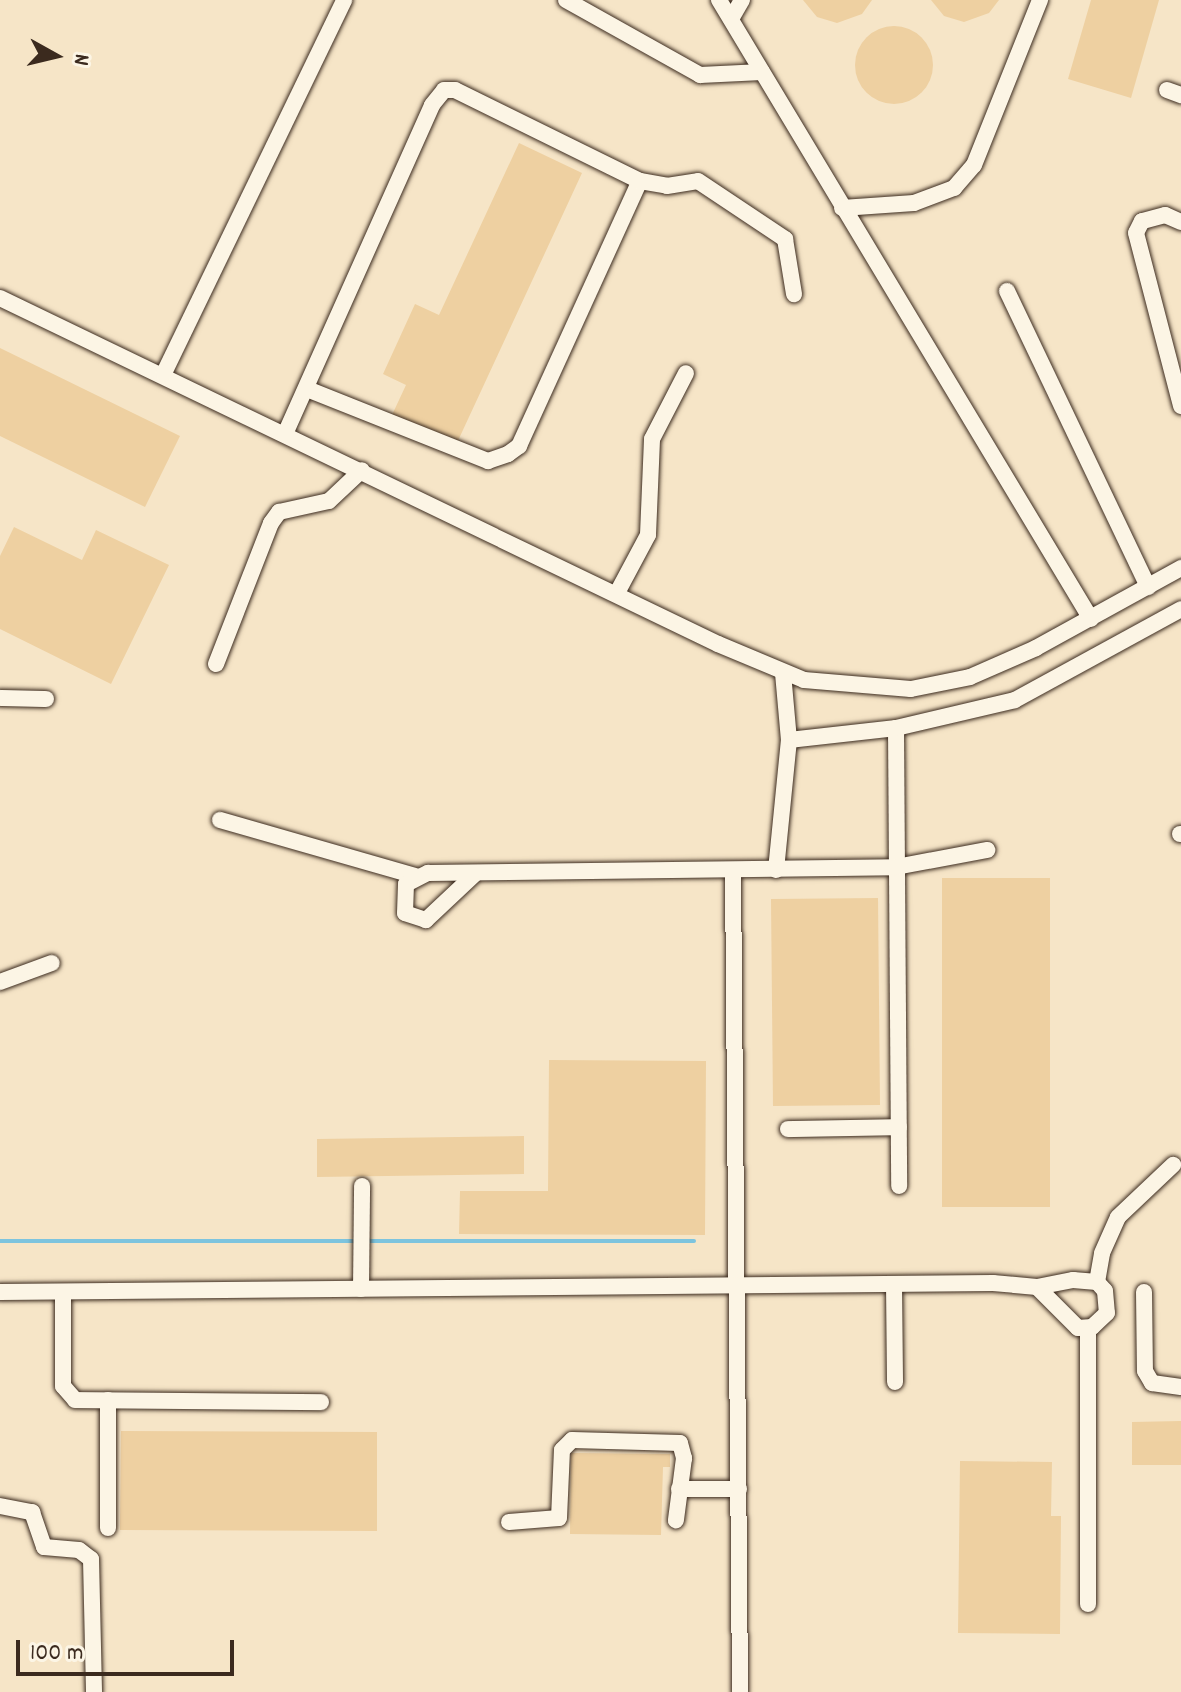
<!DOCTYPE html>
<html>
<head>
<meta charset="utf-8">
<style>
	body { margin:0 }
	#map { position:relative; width:1181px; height:1692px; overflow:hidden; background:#f9eed7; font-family:Dekko,sans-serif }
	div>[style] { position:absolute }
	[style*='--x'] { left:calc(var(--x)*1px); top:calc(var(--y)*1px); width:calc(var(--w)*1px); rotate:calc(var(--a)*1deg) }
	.built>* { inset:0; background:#f6e5c7 }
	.stream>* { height:4px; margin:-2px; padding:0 2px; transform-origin:2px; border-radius:2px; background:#7dc4de }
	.building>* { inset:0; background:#eed0a1 }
	.round { border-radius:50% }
	.roads { filter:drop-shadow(0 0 2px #3b2a1e) drop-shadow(0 0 2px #3b2a1e) }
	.minor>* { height:16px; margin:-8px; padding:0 8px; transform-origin:8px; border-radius:8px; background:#fcf5e5 }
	span { translate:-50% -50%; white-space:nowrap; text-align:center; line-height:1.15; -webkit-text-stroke:7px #fcf5e5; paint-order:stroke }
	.north { position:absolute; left:16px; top:16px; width:80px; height:80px; -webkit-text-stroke:6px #fcf5e5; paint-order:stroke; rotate:98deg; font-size:22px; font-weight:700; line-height:32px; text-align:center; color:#3b2a1e }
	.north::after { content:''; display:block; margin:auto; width:28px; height:36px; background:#3b2a1e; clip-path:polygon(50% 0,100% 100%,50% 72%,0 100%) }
	.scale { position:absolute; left:16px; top:1640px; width:218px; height:36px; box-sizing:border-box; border:4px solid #3b2a1e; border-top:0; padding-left:10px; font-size:24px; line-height:28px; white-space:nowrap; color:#3b2a1e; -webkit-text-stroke:6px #fcf5e5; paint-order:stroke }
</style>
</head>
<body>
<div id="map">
	<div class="built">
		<div style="clip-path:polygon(0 0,1181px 0,1181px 1692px,0 1692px)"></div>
	</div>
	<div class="stream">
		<div style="--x:0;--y:1241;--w:355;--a:0"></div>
		<div style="--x:364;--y:1241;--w:330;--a:0"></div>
	</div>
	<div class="building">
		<div style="clip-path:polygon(803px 0,872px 0,862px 14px,837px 23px,817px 17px)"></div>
		<div style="clip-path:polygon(931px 0,999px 0,989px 13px,964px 22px,944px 16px)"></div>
		<div style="clip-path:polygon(1091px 0,1159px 0,1131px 98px,1068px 79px)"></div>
		<div class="round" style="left:855px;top:26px;width:78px;height:78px"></div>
		<div style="clip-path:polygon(519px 143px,582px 173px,456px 445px,392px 415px,406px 385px,383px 374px,415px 304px,439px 315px)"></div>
		<div style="clip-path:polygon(0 348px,180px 436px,145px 507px,0 436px)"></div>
		<div style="clip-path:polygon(14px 527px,82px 560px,96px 530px,169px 565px,111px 684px,0 629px,0 556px)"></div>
		<div style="clip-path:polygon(942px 878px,1050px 878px,1050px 1207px,942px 1207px)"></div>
		<div style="clip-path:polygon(878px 898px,880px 1105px,773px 1106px,771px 899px)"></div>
		<div style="clip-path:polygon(549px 1060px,706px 1061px,705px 1235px,459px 1234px,460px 1191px,548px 1191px)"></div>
		<div style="clip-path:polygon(524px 1136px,524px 1174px,317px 1177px,317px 1139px)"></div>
		<div style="clip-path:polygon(1181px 1421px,1181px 1465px,1132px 1465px,1132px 1422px)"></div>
		<div style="clip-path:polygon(121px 1431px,377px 1432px,377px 1531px,120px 1530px)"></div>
		<div style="clip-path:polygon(571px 1453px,670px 1454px,670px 1467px,663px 1467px,661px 1535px,570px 1534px)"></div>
		<div style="clip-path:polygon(960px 1461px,1052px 1462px,1051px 1516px,1061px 1516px,1060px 1634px,958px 1633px)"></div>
	</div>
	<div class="roads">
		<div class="minor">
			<div style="--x:566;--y:0;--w:154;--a:29.2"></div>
			<div style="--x:700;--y:75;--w:62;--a:-2.8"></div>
			<div style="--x:719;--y:0;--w:722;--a:59"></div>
			<div style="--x:731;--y:19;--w:22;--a:-60"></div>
			<div style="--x:1167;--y:90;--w:15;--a:20"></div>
			<div style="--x:842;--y:208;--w:72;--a:-4"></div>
			<div style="--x:914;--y:203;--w:43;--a:-20.6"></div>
			<div style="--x:954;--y:188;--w:30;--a:-49"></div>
			<div style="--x:974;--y:165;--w:178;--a:-68.2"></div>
			<div style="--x:1181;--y:222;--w:17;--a:-156"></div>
			<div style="--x:1165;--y:215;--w:24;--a:165"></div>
			<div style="--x:1142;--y:221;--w:13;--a:117"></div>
			<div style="--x:1136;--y:233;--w:179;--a:75.4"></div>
			<div style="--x:1007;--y:291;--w:328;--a:64.5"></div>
			<div style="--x:0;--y:298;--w:797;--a:25.73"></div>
			<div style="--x:718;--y:644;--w:93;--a:22.7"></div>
			<div style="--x:804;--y:680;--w:107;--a:4.8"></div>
			<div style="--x:911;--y:689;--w:60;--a:-11.5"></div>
			<div style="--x:970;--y:677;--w:72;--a:-23.7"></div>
			<div style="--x:1036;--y:648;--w:166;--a:-28.9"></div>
			<div style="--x:164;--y:373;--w:414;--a:-64.2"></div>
			<div style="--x:307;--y:389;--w:195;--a:21.7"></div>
			<div style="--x:488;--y:461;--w:21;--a:-19"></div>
			<div style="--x:508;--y:454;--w:14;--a:-36"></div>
			<div style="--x:519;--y:446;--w:291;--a:-65.5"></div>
			<div style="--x:285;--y:434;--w:360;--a:-65.9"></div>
			<div style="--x:432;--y:105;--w:19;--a:-51"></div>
			<div style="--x:444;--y:90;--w:11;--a:0"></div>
			<div style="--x:455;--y:90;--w:206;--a:26.2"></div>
			<div style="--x:640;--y:181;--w:27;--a:10"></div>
			<div style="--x:667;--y:186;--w:31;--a:-9"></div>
			<div style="--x:698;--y:181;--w:105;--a:33.7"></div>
			<div style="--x:785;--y:239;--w:56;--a:80.7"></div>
			<div style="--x:617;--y:593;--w:66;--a:-61.9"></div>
			<div style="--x:648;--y:535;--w:96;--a:-87.6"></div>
			<div style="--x:652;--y:439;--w:74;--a:-62.7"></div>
			<div style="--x:216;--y:664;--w:151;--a:-68.7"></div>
			<div style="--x:271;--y:523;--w:14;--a:-54"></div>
			<div style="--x:279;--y:512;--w:51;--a:-12.4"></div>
			<div style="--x:329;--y:501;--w:45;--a:-43.2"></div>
			<div style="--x:783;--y:673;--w:67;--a:84.9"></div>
			<div style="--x:0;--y:698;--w:46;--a:1.2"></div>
			<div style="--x:896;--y:728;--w:458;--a:89.6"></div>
			<div style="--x:220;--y:820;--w:203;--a:16"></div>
			<div style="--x:1180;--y:834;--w:1;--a:0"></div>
			<div style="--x:776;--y:870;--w:131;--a:-84.3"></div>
			<div style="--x:789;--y:740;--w:108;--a:-6.4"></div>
			<div style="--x:896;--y:728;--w:122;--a:-13.2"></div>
			<div style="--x:1015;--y:700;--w:189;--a:-28.7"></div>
			<div style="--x:733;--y:872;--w:820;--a:89.51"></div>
			<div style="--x:476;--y:873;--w:69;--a:136.8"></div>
			<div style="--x:426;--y:920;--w:22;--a:-162"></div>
			<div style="--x:405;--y:913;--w:29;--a:-88"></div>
			<div style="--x:406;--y:884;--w:25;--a:-27"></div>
			<div style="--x:428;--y:873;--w:468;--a:-0.7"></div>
			<div style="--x:896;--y:867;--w:93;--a:-10.6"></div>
			<div style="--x:0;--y:982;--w:55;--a:-20.1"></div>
			<div style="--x:788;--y:1129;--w:111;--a:-1"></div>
			<div style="--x:1097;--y:1282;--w:29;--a:-80"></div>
			<div style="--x:1102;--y:1253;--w:39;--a:-66"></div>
			<div style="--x:1118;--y:1217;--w:76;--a:-43.4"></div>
			<div style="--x:894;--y:1284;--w:98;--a:89.4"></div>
			<div style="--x:361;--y:1289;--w:103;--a:-89.4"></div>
			<div style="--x:0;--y:1292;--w:993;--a:-0.52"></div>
			<div style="--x:993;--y:1283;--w:44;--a:5.2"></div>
			<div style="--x:1037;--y:1287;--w:37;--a:-11"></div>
			<div style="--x:1073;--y:1280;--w:24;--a:5"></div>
			<div style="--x:1097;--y:1282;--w:12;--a:48"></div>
			<div style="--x:1105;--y:1291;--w:22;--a:85"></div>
			<div style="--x:1107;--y:1313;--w:21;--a:137"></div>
			<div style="--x:1092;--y:1327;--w:14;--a:176"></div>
			<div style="--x:1078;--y:1328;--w:58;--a:-135"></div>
			<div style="--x:63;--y:1292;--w:94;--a:90"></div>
			<div style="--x:63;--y:1386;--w:18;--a:49"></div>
			<div style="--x:75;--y:1400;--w:246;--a:0.5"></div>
			<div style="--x:1144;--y:1292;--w:79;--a:89.3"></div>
			<div style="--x:1145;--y:1371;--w:14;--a:60"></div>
			<div style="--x:1152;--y:1383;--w:29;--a:8"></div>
			<div style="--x:1088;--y:1329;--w:275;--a:90"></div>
			<div style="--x:679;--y:1489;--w:60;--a:0"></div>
			<div style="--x:0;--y:1506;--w:33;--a:11"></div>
			<div style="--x:32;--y:1512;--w:37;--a:71"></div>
			<div style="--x:44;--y:1547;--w:35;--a:5"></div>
			<div style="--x:79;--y:1550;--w:15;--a:37"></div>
			<div style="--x:91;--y:1559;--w:133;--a:88.7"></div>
			<div style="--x:509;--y:1522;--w:50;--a:-4.6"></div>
			<div style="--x:559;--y:1518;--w:68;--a:-87.5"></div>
			<div style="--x:562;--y:1450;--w:14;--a:-45"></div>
			<div style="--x:572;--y:1440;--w:108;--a:1.6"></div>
			<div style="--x:680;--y:1443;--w:16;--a:75"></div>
			<div style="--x:684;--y:1458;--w:63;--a:97.4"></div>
			<div style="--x:108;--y:1528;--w:128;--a:-90"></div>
		</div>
	</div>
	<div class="north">N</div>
	<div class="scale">100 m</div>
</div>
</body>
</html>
